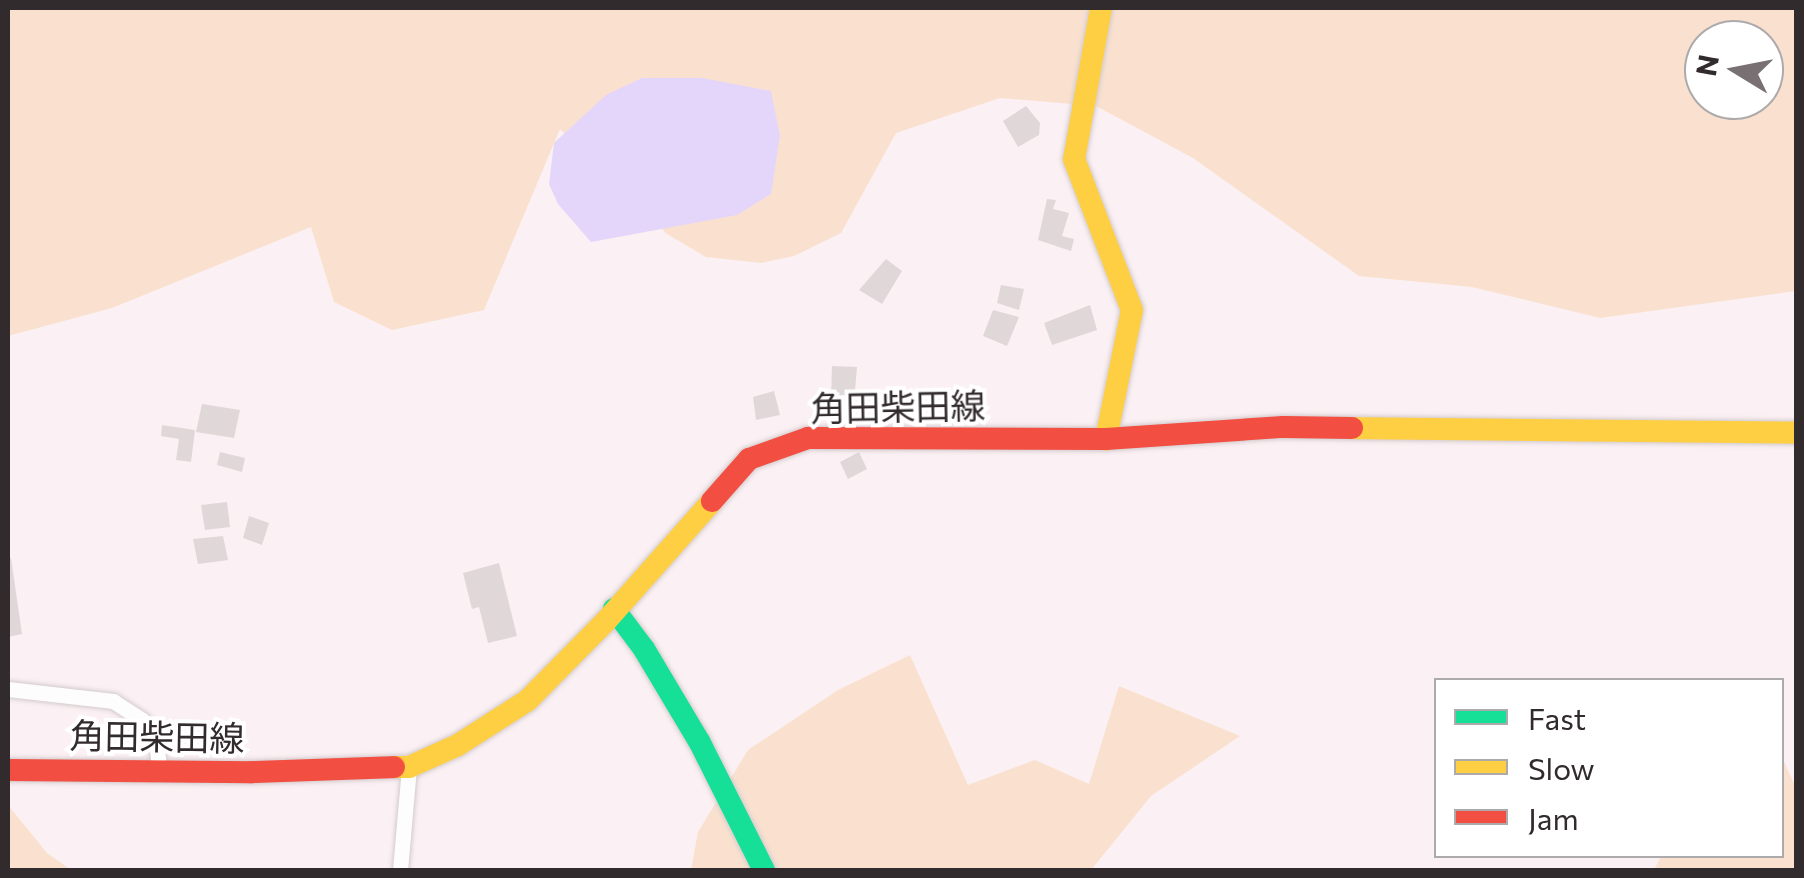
<!DOCTYPE html>
<html>
<head>
<meta charset="utf-8">
<style>
	body { margin:0 }
	#map { position:relative; width:1804px; height:878px; overflow:hidden; background:#fbf0f3; font-family:Commissioner,"Noto Sans JP",sans-serif }
	div>[style] { position:absolute }
	[style*='--x'] { left:calc(var(--x)*1px); top:calc(var(--y)*1px); width:calc(var(--w)*1px); rotate:calc(var(--a)*1deg) }
	.green>* { inset:0; background:#fae1cf }
	.water>* { inset:0; background:#e4d5fb }
	.building>* { inset:0; background:#e0d8d8 }
	.roads { filter:drop-shadow(0 0 2px #d3cbcd) drop-shadow(0 0 2px #d3cbcd) }
	.street>* { height:15px; margin:-7.5px; padding:0 7.5px; transform-origin:7.5px; border-radius:7.5px; background:#fefdfd }
	.fast>* { height:22px; margin:-11px; padding:0 11px; transform-origin:11px; border-radius:11px; background:#16e098 }
	.slow>* { height:22px; margin:-11px; padding:0 11px; transform-origin:11px; border-radius:11px; background:#ffcf43 }
	.jam>* { height:22px; margin:-11px; padding:0 11px; transform-origin:11px; border-radius:11px; background:#f24e42 }
	span { translate:-50% -50%; white-space:nowrap; text-align:center; line-height:1.15; -webkit-text-stroke:8px #fff; paint-order:stroke }
	.street-label { font-size:35px; color:#322b2d }
	.frame { position:absolute; inset:0; border:10px solid #322b2d; pointer-events:none }
	.legend { position:absolute; left:1434px; top:678px; width:350px; height:180px; box-sizing:border-box; background:#fff; border:2px solid #adaaab; margin:0; padding:12px 18px; list-style:none; font-size:30px; color:#322b2d }
	.legend li { display:flex; align-items:center; gap:20px; height:50px }
	.legend b { width:50px; border:2px solid #adaaab }
	.north { position:absolute; left:1684px; top:20px; width:100px; height:100px; box-sizing:border-box; background:#fff; border:2px solid #adaaab; border-radius:50%; rotate:280deg; font-size:28px; font-weight:700; line-height:40px; text-align:center; color:#322b2d }
	.north::after { content:''; display:block; margin:auto; width:35px; height:45px; background:#787072; clip-path:polygon(50% 0,100% 100%,50% 72%,0 100%) }
</style>
</head>
<body>
<div id="map">
	<div class="green">
		<div style="clip-path:polygon(evenodd,8px 8px,1796px 8px,1796px 291px,1600px 318px,1472px 287px,1359px 276px,1193px 158px,1096px 106px,1000px 98px,896px 133px,841px 233px,794px 256px,761px 263px,706px 257px,667px 234px,560px 129px,484px 310px,392px 330px,334px 302px,311px 227px,112px 308px,8px 336px,8px 8px,1704px 40px,1764px 40px,1764px 100px,1704px 100px,1704px 40px)"></div>
		<div style="clip-path:polygon(910px 655px,968px 785px,1035px 760px,1089px 784px,1119px 686px,1240px 736px,1151px 796px,1091px 870px,691px 870px,698px 832px,748px 750px,838px 690px)"></div>
		<div style="clip-path:polygon(1782px 757px,1796px 788px,1796px 870px,1654px 870px,1661px 856px,1782px 856px)"></div>
		<div style="clip-path:polygon(8px 805px,47px 853px,71px 870px,8px 870px)"></div>
	</div>
	<div class="water">
		<div style="clip-path:polygon(642px 78px,702px 78px,771px 91px,780px 136px,771px 194px,737px 215px,591px 242px,558px 204px,549px 184px,554px 143px,606px 95px)"></div>
	</div>
	<div class="building">
		<div style="clip-path:polygon(1026px 106px,1040px 123px,1039px 135px,1018px 147px,1003px 121px)"></div>
		<div style="clip-path:polygon(1047px 199px,1056px 200px,1053px 209px,1069px 213px,1062px 236px,1074px 239px,1071px 251px,1038px 240px)"></div>
		<div style="clip-path:polygon(886px 259px,902px 271px,882px 304px,859px 290px)"></div>
		<div style="clip-path:polygon(1001px 285px,1024px 289px,1019px 310px,997px 303px)"></div>
		<div style="clip-path:polygon(1090px 305px,1097px 330px,1052px 345px,1044px 323px)"></div>
		<div style="clip-path:polygon(993px 310px,1019px 317px,1007px 346px,983px 336px)"></div>
		<div style="clip-path:polygon(832px 366px,857px 367px,854px 402px,831px 400px)"></div>
		<div style="clip-path:polygon(774px 391px,780px 415px,756px 420px,753px 397px)"></div>
		<div style="clip-path:polygon(202px 404px,240px 410px,234px 438px,196px 432px)"></div>
		<div style="clip-path:polygon(162px 425px,195px 430px,191px 462px,176px 460px,179px 439px,161px 436px)"></div>
		<div style="clip-path:polygon(220px 452px,245px 458px,242px 472px,217px 465px)"></div>
		<div style="clip-path:polygon(859px 452px,867px 469px,848px 479px,840px 462px)"></div>
		<div style="clip-path:polygon(227px 502px,230px 527px,205px 530px,201px 505px)"></div>
		<div style="clip-path:polygon(249px 516px,269px 523px,262px 545px,243px 538px)"></div>
		<div style="clip-path:polygon(223px 536px,228px 560px,198px 564px,193px 539px)"></div>
		<div style="clip-path:polygon(11px 558px,22px 634px,8px 637px,8px 559px)"></div>
		<div style="clip-path:polygon(499px 563px,517px 636px,488px 643px,479px 607px,472px 609px,463px 573px)"></div>
	</div>
	<div class="roads">
		<div class="street">
			<div style="--x:8;--y:689;--w:106;--a:6.5"></div>
			<div style="--x:113;--y:701;--w:35;--a:33"></div>
			<div style="--x:142;--y:720;--w:24;--a:54"></div>
			<div style="--x:156;--y:739;--w:29;--a:84"></div>
			<div style="--x:400;--y:870;--w:103;--a:-85"></div>
		</div>
		<div class="fast">
			<div style="--x:614;--y:609;--w:50;--a:53.1"></div>
			<div style="--x:644;--y:649;--w:109;--a:59.2"></div>
			<div style="--x:700;--y:743;--w:142;--a:63.3"></div>
		</div>
		<div class="slow">
			<div style="--x:1101;--y:8;--w:153;--a:100.1"></div>
			<div style="--x:1074;--y:159;--w:162;--a:69"></div>
			<div style="--x:1132;--y:310;--w:132;--a:101.4"></div>
			<div style="--x:1352;--y:428;--w:444;--a:0.6"></div>
			<div style="--x:394;--y:767;--w:15;--a:0"></div>
			<div style="--x:409;--y:767;--w:54;--a:-24.2"></div>
			<div style="--x:458;--y:745;--w:83;--a:-32.7"></div>
			<div style="--x:528;--y:700;--w:111;--a:-45.4"></div>
			<div style="--x:606;--y:621;--w:160;--a:-48.5"></div>
		</div>
		<div class="jam">
			<div style="--x:712;--y:501;--w:56;--a:-48.6"></div>
			<div style="--x:749;--y:459;--w:63;--a:-19.6"></div>
			<div style="--x:808;--y:438;--w:298;--a:0.2"></div>
			<div style="--x:1106;--y:439;--w:178;--a:-3.9"></div>
			<div style="--x:1284;--y:427;--w:68;--a:0.8"></div>
			<div style="--x:8;--y:770;--w:244;--a:0.5"></div>
			<div style="--x:252;--y:772;--w:142;--a:-2"></div>
		</div>
	</div>
	<div class="street-label">
		<span style="left:898px;top:406px;rotate:-1deg">角田柴田線</span>
		<span style="left:157px;top:736px;rotate:1deg">角田柴田線</span>
	</div>
	<div class="frame"></div>
	<ul class="legend">
	<li><b style="height:12px;background:#16e098"></b>Fast</li>
	<li><b style="height:12px;background:#ffcf43"></b>Slow</li>
	<li><b style="height:12px;background:#f24e42"></b>Jam</li>
	</ul>
	<div class="north">N</div>
</div>
</body>
</html>
